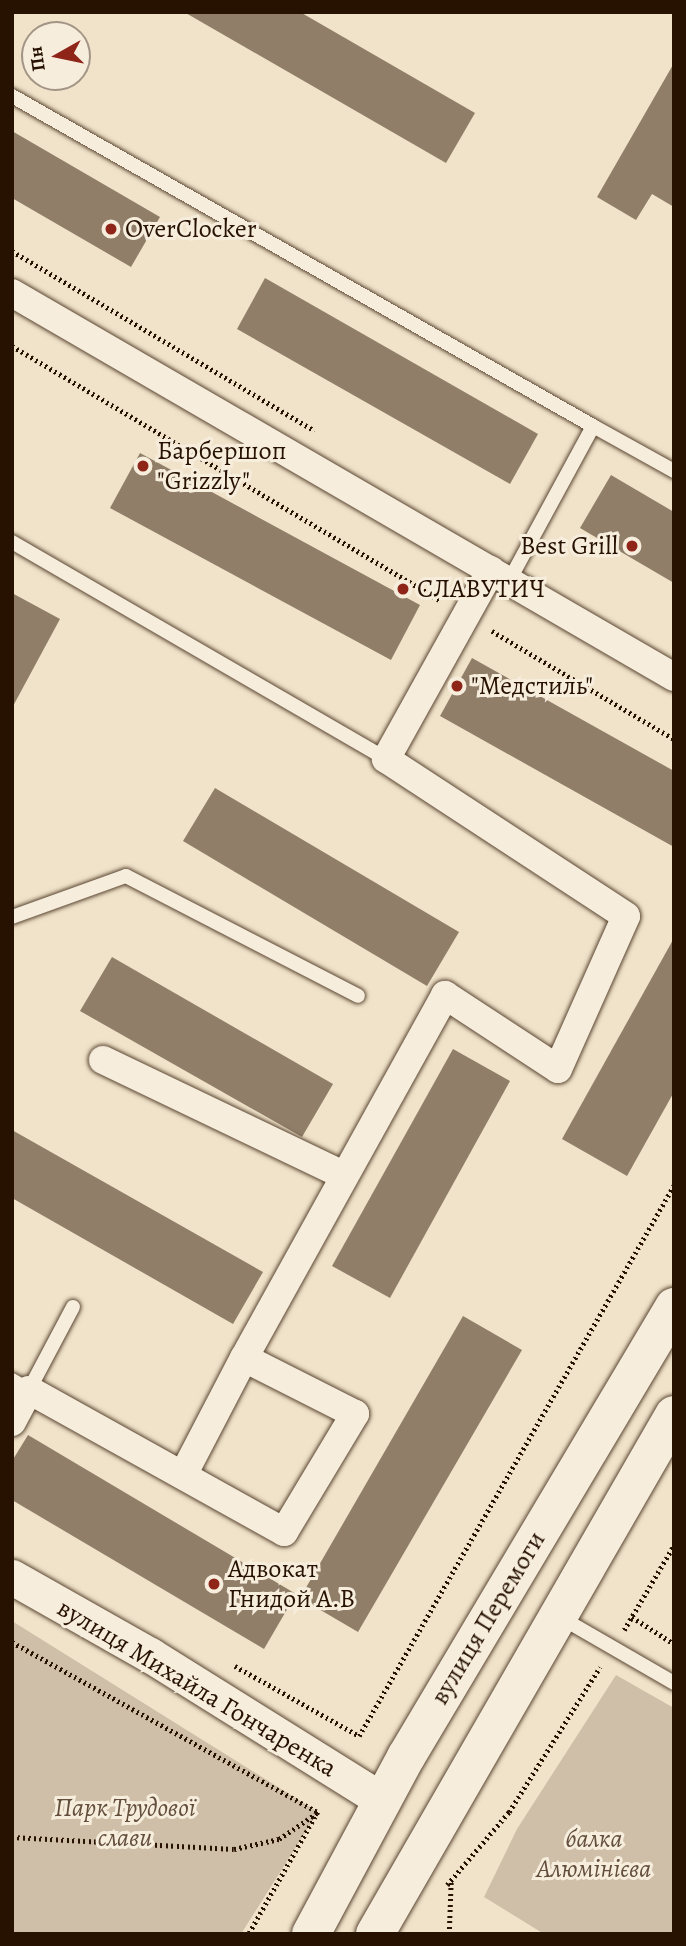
<!DOCTYPE html>
<html>
<head>
<meta charset="utf-8">
<style>
	body { margin:0 }
	#map { position:relative; width:686px; height:1946px; overflow:hidden; background:#f1e3ca; font-family:Alegreya,serif }
	div>[style] { position:absolute }
	[style*='--x'] { left:calc(var(--x)*1px); top:calc(var(--y)*1px); width:calc(var(--w)*1px); rotate:calc(var(--a)*1deg) }
	.green>* { inset:0; background:#cfbfa8 }
	.building>* { inset:0; background:#907e69 }
	.path>* { height:4.5px; margin-top:-2.25px; transform-origin:0; background:repeating-linear-gradient(90deg,#271100 0 2px,transparent 0 5.5px) }
	.roads { filter:drop-shadow(0 0 2px #5a4632) drop-shadow(0 0 2px #5a4632) }
	.service>* { height:14px; margin:-7px; padding:0 7px; transform-origin:7px; border-radius:7px; background:#f6eddd }
	.minor>* { height:28px; margin:-14px; padding:0 14px; transform-origin:14px; border-radius:14px; background:#f6eddd }
	.tertiary>* { height:35px; margin:-17.5px; padding:0 17.5px; transform-origin:17.5px; border-radius:17.5px; background:#f6eddd }
	.secondary>* { height:38px; margin:-19px; padding:0 19px; transform-origin:19px; border-radius:19px; background:#f6eddd }
	.dots>* { width:19px; height:19px; translate:-50% -50%; box-sizing:border-box; border:4px solid #f6eddd; border-radius:50% }
	span { translate:-50% -50%; white-space:nowrap; text-align:center; line-height:1.15; -webkit-text-stroke:6px #f6eddd; paint-order:stroke }
	.poi-label { font-size:26px; color:#271100 }
	.left { translate:0 -50%; text-align:left }
	.right { translate:-100% -50%; text-align:right }
	.street-label { font-size:26px; color:#271100 }
	.park-label { font-size:26px; color:#624e3b; font-style:italic }
	.frame { position:absolute; inset:0; border:14px solid #271100; pointer-events:none }
	.north { position:absolute; left:21px; top:21px; width:70px; height:70px; box-sizing:border-box; background:#f6eddd; border:2px solid #a39585; border-radius:50%; rotate:261deg; font-size:19px; font-weight:700; line-height:28px; text-align:center; color:#271100 }
	.north::after { content:''; display:block; margin:auto; width:24px; height:32px; background:#8f2418; clip-path:polygon(50% 0,100% 100%,50% 72%,0 100%) }
</style>
</head>
<body>
<div id="map">
	<div class="green">
		<div style="clip-path:polygon(12px 1621px,318px 1812px,241px 1934px,12px 1934px)"></div>
		<div style="clip-path:polygon(616px 1675px,674px 1708px,674px 1934px,544px 1934px,484px 1897px,517px 1829px)"></div>
	</div>
	<div class="building">
		<div style="clip-path:polygon(184px 12px,300px 12px,475px 113px,446px 163px)"></div>
		<div style="clip-path:polygon(674px 63px,674px 207px,652px 194px,636px 220px,597px 197px)"></div>
		<div style="clip-path:polygon(12px 131px,160px 217px,131px 267px,12px 198px)"></div>
		<div style="clip-path:polygon(265px 278px,538px 434px,510px 484px,237px 329px)"></div>
		<div style="clip-path:polygon(140px 453px,420px 605px,391px 660px,110px 508px)"></div>
		<div style="clip-path:polygon(611px 475px,674px 512px,674px 583px,580px 528px)"></div>
		<div style="clip-path:polygon(12px 593px,60px 619px,12px 708px)"></div>
		<div style="clip-path:polygon(472px 658px,674px 771px,674px 847px,440px 716px)"></div>
		<div style="clip-path:polygon(215px 788px,459px 932px,427px 986px,183px 841px)"></div>
		<div style="clip-path:polygon(674px 938px,674px 1092px,627px 1176px,562px 1139px)"></div>
		<div style="clip-path:polygon(112px 957px,333px 1084px,302px 1137px,80px 1011px)"></div>
		<div style="clip-path:polygon(453px 1049px,510px 1081px,390px 1298px,332px 1266px)"></div>
		<div style="clip-path:polygon(12px 1130px,263px 1272px,233px 1324px,12px 1198px)"></div>
		<div style="clip-path:polygon(463px 1316px,522px 1350px,358px 1632px,300px 1598px)"></div>
		<div style="clip-path:polygon(28px 1435px,296px 1594px,264px 1649px,12px 1500px,12px 1461px)"></div>
	</div>
	<div class="path">
		<div style="--x:12;--y:251;--w:352;--a:30.7"></div>
		<div style="--x:12;--y:346;--w:500;--a:30.7"></div>
		<div style="--x:492;--y:631;--w:212;--a:30.7"></div>
		<div style="--x:632;--y:1617;--w:50;--a:32.7"></div>
		<div style="--x:624;--y:1630;--w:99;--a:-59.5"></div>
		<div style="--x:12;--y:1642;--w:350;--a:29.1"></div>
		<div style="--x:318;--y:1812;--w:140;--a:119.5"></div>
		<div style="--x:235;--y:1666;--w:142;--a:29.4"></div>
		<div style="--x:359;--y:1736;--w:635;--a:-60.24"></div>
		<div style="--x:12;--y:1837;--w:222;--a:3.1"></div>
		<div style="--x:234;--y:1849;--w:46;--a:-12.5"></div>
		<div style="--x:279;--y:1839;--w:46;--a:-34.4"></div>
		<div style="--x:447;--y:1885;--w:96;--a:-49.7"></div>
		<div style="--x:509;--y:1812;--w:171;--a:-57.9"></div>
		<div style="--x:449;--y:1934;--w:54;--a:-87.9"></div>
	</div>
	<div class="roads">
		<div class="service">
			<div style="--x:12;--y:96;--w:668;--a:29.6"></div>
			<div style="--x:12;--y:542;--w:432;--a:30.1"></div>
			<div style="--x:509;--y:581;--w:176;--a:-61.5"></div>
			<div style="--x:593;--y:426;--w:93;--a:29.1"></div>
			<div style="--x:12;--y:917;--w:121;--a:-19.8"></div>
			<div style="--x:126;--y:876;--w:261;--a:27.3"></div>
			<div style="--x:12;--y:1380;--w:20;--a:30"></div>
			<div style="--x:29;--y:1390;--w:94;--a:-62.1"></div>
			<div style="--x:558;--y:1616;--w:134;--a:30"></div>
		</div>
		<div class="minor">
			<div style="--x:12;--y:293;--w:765;--a:30.12"></div>
			<div style="--x:103;--y:1060;--w:266;--a:25.6"></div>
			<div style="--x:12;--y:1422;--w:36;--a:-62"></div>
			<div style="--x:29;--y:1390;--w:292;--a:29.1"></div>
			<div style="--x:284;--y:1532;--w:138;--a:-59"></div>
			<div style="--x:355;--y:1414;--w:124;--a:-153.2"></div>
			<div style="--x:244;--y:1358;--w:415;--a:-61"></div>
			<div style="--x:445;--y:995;--w:135;--a:33.2"></div>
			<div style="--x:558;--y:1069;--w:167;--a:-66"></div>
			<div style="--x:626;--y:916;--w:287;--a:-146.8"></div>
			<div style="--x:386;--y:759;--w:216;--a:-60.9"></div>
			<div style="--x:183;--y:1475;--w:132;--a:-62.5"></div>
		</div>
		<div class="tertiary">
			<div style="--x:12;--y:1577;--w:159;--a:29.5"></div>
			<div style="--x:150;--y:1655;--w:274;--a:32"></div>
		</div>
		<div class="secondary">
			<div style="--x:311;--y:1934;--w:201;--a:-61.8"></div>
			<div style="--x:406;--y:1757;--w:524;--a:-59.22"></div>
			<div style="--x:375;--y:1934;--w:599;--a:-60.05"></div>
		</div>
	</div>
	<div class="dots">
		<div style="left:111px;top:229px;background:#8f2418"></div>
		<div style="left:143px;top:466px;background:#8f2418"></div>
		<div style="left:632px;top:546px;background:#8f2418"></div>
		<div style="left:403px;top:589px;background:#8f2418"></div>
		<div style="left:457px;top:686px;background:#8f2418"></div>
		<div style="left:214px;top:1584px;background:#8f2418"></div>
	</div>
	<div class="poi-label">
		<span class="left" style="left:125px;top:229px">OverClocker</span>
		<span class="left" style="left:157px;top:466px">Барбершоп<br>"Grizzly"</span>
		<span class="right" style="left:618px;top:546px">Best Grill</span>
		<span class="left" style="left:417px;top:589px">СЛАВУТИЧ</span>
		<span class="left" style="left:471px;top:686px">"Медстиль"</span>
		<span class="left" style="left:228px;top:1584px">Адвокат<br>Гнидой А.В</span>
	</div>
	<div class="street-label">
		<span style="left:488px;top:1618px;rotate:-59deg">вулиця Перемоги</span>
		<span style="left:197px;top:1688px;rotate:31deg">вулиця Михайла Гончаренка</span>
	</div>
	<div class="park-label">
		<span style="left:125px;top:1823px">Парк Трудової<br>слави</span>
		<span style="left:594px;top:1854px">балка<br>Алюмінієва</span>
	</div>
	<div class="frame"></div>
	<div class="north">Пн</div>
</div>
</body>
</html>
